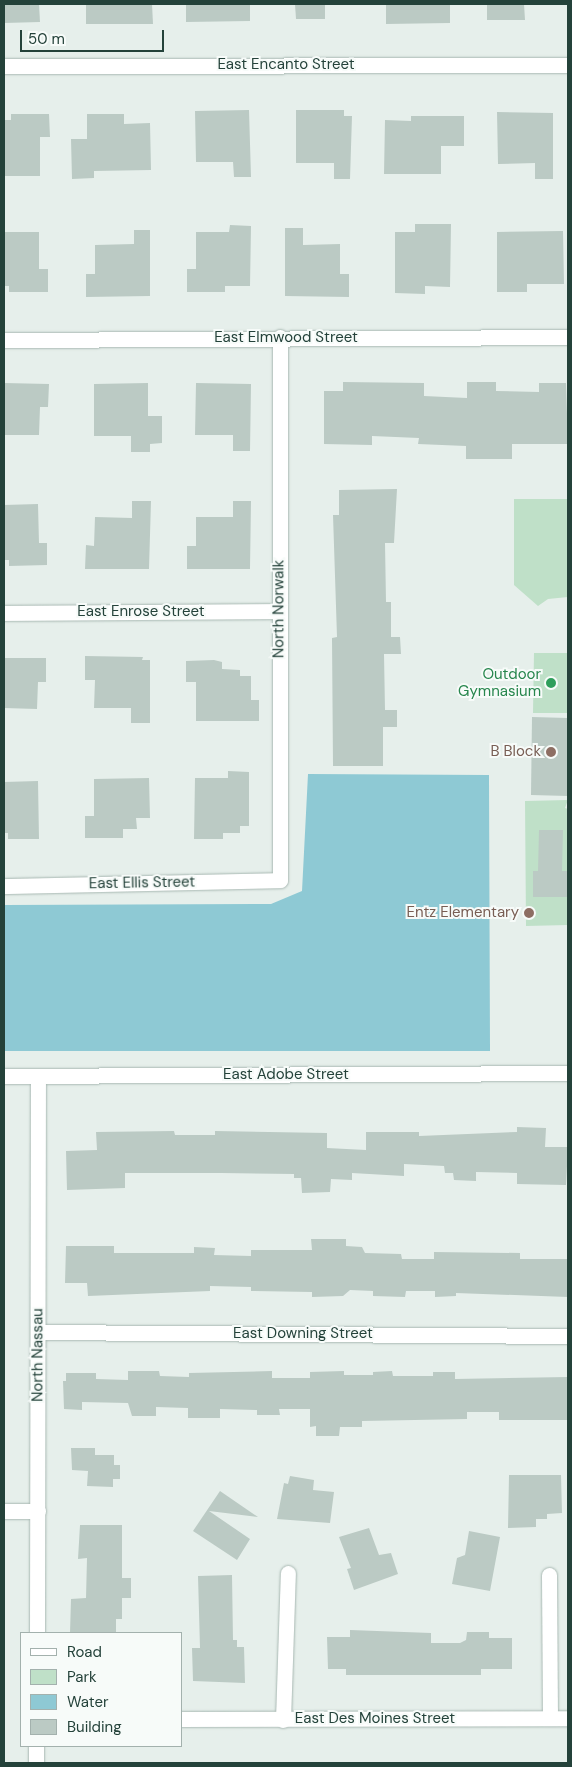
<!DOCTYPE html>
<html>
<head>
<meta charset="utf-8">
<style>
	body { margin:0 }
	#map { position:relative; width:572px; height:1767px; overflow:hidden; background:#e6efeb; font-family:"DM Sans",sans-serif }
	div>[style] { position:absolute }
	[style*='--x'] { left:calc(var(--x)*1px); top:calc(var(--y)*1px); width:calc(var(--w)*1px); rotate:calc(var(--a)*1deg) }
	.green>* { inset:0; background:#bfe0c8 }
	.water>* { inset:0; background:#8ec9d4 }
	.building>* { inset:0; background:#bbcac4 }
	.roads { filter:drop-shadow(0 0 1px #a8b8b2) drop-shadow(0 0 1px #a8b8b2) }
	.minor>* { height:15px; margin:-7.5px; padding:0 7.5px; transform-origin:7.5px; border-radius:7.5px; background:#fff }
	.dots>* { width:14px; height:14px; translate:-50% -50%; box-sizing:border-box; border:2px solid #f7fbf9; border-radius:50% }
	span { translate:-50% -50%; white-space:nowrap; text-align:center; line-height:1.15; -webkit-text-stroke:4px #f7fbf9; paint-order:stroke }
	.street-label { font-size:15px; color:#24423a }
	.leisure-label { font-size:15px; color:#27864d }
	.right { translate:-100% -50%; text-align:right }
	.education-label { font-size:15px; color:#785e54 }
	.frame { position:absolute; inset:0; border:5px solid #24423a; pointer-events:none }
	.legend { position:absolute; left:20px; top:1632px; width:162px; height:115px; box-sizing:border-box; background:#f7fbf9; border:1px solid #a3b1ad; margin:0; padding:6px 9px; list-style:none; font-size:15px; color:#24423a }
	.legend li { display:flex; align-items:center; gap:10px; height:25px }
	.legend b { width:25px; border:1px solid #a3b1ad }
	.scale { position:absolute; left:20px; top:30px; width:144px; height:22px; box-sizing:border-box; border:2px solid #24423a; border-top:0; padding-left:6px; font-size:15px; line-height:18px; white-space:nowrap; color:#24423a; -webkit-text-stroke:4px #f7fbf9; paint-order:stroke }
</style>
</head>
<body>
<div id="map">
	<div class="green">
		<div style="clip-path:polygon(514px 499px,568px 499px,568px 597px,548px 599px,538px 606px,514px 585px)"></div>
		<div style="clip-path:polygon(534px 653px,568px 653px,568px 713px,533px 713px)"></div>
		<div style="clip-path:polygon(568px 800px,565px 808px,568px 809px,568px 925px,526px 926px,525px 801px)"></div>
	</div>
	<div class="water">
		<div style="clip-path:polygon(308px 774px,489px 775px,490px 1051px,4px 1051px,4px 905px,271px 904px,302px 891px)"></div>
	</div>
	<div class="building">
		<div style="clip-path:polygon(4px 4px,39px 4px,40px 22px,4px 23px)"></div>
		<div style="clip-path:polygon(86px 4px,152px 4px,153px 24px,86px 24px)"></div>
		<div style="clip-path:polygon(186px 4px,250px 4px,250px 21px,186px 22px)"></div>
		<div style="clip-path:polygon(295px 4px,325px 4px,325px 19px,296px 19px)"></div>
		<div style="clip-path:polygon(386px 4px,450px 4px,450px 23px,386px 24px)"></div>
		<div style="clip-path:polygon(487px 4px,524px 4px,525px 20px,487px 20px)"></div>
		<div style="clip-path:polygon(249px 110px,251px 177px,234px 177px,233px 162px,196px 162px,195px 111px)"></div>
		<div style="clip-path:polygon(296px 110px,344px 110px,344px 116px,352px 116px,350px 179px,334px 179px,334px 163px,296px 163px)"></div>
		<div style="clip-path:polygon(497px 112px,553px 113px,553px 179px,535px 179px,535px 163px,498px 164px)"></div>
		<div style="clip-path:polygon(11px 114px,49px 114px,50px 137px,40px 137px,40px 176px,4px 176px,4px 120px,11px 120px)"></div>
		<div style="clip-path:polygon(87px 114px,124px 114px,124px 124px,150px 123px,151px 170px,94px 171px,94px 178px,72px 179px,71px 139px,87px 139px)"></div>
		<div style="clip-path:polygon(411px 116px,464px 116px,464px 146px,441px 146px,441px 174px,384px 174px,385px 120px,411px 121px)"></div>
		<div style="clip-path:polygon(415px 224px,451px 224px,450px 287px,425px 286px,425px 294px,395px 293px,395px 232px,415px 232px)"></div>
		<div style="clip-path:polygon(230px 225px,251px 226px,250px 286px,225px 286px,225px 292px,187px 292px,187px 269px,196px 269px,196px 232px,229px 232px)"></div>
		<div style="clip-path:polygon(285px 228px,303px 228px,303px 245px,340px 244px,340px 274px,349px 274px,349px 297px,285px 296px)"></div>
		<div style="clip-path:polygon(134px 230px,150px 230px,150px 296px,86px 297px,86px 274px,95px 274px,95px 245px,134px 244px)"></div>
		<div style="clip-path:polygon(563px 231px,564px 284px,527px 284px,527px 292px,497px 292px,497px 232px)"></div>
		<div style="clip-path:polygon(4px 232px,39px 232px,39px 269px,48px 269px,48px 292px,9px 292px,9px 286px,4px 286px)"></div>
		<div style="clip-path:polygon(343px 382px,424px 383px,424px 396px,467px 398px,467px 382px,496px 382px,496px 391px,539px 392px,539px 383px,566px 383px,568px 444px,512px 444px,512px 459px,466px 459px,466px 446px,418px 444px,419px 438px,372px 436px,372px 445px,324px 444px,324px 391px,343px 391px)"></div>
		<div style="clip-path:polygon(4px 383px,49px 384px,48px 407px,40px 407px,39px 435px,4px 435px)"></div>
		<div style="clip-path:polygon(148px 383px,148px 416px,162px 416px,162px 443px,150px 444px,150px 452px,131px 452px,131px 436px,94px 436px,94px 384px)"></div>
		<div style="clip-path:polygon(196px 383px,251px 384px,250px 451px,233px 451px,233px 435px,195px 435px)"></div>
		<div style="clip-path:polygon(397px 489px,394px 543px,385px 543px,386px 602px,391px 602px,391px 637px,400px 637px,401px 654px,384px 654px,385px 710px,397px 710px,397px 727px,383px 727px,383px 766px,333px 766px,332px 638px,337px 637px,333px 515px,339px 515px,339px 490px)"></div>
		<div style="clip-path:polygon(132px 501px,151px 501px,149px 569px,85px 569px,86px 545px,94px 546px,95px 517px,132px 518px)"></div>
		<div style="clip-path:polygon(233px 501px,251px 501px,250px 569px,187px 569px,187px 546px,196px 546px,196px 517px,233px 517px)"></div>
		<div style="clip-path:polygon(38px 504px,39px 543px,47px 543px,47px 565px,9px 566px,9px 560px,4px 560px,4px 505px)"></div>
		<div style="clip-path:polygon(85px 656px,143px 657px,142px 660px,150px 660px,150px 723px,131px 723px,131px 708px,94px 708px,95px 680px,85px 680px)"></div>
		<div style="clip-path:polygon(4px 658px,46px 658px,46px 682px,38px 682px,37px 709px,4px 708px)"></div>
		<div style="clip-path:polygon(214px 660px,222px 662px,222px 669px,240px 670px,240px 676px,251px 676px,251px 700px,259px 700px,259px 721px,196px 721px,196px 682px,186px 682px,186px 661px)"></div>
		<div style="clip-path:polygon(532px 717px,568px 718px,568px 796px,531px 795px)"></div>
		<div style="clip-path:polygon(228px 771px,249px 772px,249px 826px,240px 826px,240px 833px,223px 833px,223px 839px,194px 839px,195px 778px,228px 778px)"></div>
		<div style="clip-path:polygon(149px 778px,150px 818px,136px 818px,137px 829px,123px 829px,123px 838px,85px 838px,85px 816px,94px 816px,94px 779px)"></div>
		<div style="clip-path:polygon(38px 781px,39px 839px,8px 839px,8px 833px,4px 833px,4px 782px)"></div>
		<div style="clip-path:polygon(539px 830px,563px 830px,562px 871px,567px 871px,568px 897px,533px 897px,533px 871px,538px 871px)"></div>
		<div style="clip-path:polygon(517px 1127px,546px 1128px,545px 1147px,568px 1147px,566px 1185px,517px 1184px,517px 1173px,476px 1172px,476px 1181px,454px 1180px,453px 1173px,445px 1173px,444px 1166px,404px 1164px,404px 1176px,352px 1173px,352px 1180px,331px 1179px,330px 1192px,302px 1193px,301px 1178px,294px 1178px,294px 1174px,221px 1173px,125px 1173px,125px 1188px,67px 1190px,66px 1151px,97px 1150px,96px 1132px,174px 1131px,175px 1135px,215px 1135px,215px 1131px,327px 1133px,327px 1148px,366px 1150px,366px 1132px,419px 1132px,419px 1136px,517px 1132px)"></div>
		<div style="clip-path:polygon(311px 1239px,346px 1239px,346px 1246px,362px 1247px,365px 1253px,401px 1254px,402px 1259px,434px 1259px,434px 1252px,520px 1253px,520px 1259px,568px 1259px,568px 1297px,456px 1293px,456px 1296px,435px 1297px,435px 1291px,406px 1291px,405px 1297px,373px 1296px,373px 1291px,350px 1290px,343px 1296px,312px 1297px,312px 1292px,251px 1291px,251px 1287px,210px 1286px,210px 1291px,88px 1296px,87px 1283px,65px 1283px,66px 1246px,114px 1246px,114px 1253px,194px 1253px,194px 1247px,215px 1248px,214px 1255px,251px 1256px,251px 1250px,312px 1250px)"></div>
		<div style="clip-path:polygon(128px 1371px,159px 1371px,160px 1376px,189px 1377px,189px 1373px,272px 1371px,272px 1378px,310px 1378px,310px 1372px,344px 1371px,344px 1375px,373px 1375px,373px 1372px,392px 1371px,393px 1376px,433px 1376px,433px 1372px,455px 1372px,455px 1379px,568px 1377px,568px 1420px,499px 1420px,499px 1412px,467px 1412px,467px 1419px,362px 1421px,362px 1427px,340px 1427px,339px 1436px,316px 1436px,316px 1426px,310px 1427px,310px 1409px,279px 1409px,280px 1415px,257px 1415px,257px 1410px,220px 1409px,220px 1418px,188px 1418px,188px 1408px,156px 1407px,156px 1416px,132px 1416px,128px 1403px,82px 1402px,82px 1410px,64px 1409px,63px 1381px,66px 1381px,66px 1373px,96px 1373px,96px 1379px,128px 1380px)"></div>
		<div style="clip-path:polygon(71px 1448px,95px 1448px,95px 1455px,114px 1455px,114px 1465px,120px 1465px,120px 1479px,113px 1479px,113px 1487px,87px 1486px,88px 1471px,72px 1470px)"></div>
		<div style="clip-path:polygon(509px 1475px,561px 1475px,562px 1513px,547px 1514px,547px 1519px,536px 1519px,536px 1527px,508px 1528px)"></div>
		<div style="clip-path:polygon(290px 1476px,314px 1480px,313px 1490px,334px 1492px,330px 1523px,277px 1519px,284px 1483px,288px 1484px)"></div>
		<div style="clip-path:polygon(220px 1491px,258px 1517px,209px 1511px,250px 1539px,237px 1560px,193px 1531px)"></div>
		<div style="clip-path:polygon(80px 1525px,122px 1525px,122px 1578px,131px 1578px,131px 1598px,122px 1598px,122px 1619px,116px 1619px,116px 1633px,70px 1633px,71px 1599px,86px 1598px,87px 1558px,78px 1559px)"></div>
		<div style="clip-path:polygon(369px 1528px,379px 1555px,391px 1553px,398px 1574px,354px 1590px,347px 1569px,351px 1568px,339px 1537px)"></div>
		<div style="clip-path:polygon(469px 1531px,500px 1537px,490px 1591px,452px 1584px,457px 1558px,465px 1555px)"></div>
		<div style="clip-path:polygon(232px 1575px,233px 1640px,237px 1640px,237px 1647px,244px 1647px,245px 1683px,193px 1681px,192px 1648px,200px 1648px,198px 1576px)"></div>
		<div style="clip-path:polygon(350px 1630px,431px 1633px,431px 1643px,460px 1643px,466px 1640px,467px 1632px,489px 1632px,489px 1638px,512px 1638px,512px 1669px,481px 1669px,481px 1675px,346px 1675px,346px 1669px,328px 1669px,327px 1637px,350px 1637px)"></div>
	</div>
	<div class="roads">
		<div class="minor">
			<div style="--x:4;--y:66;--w:564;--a:-0.1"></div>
			<div style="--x:4;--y:340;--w:564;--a:-0.3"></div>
			<div style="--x:4;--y:613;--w:275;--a:-0.4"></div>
			<div style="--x:4;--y:886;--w:276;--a:-1.2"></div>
			<div style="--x:280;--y:880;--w:543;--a:-90"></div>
			<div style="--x:4;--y:1076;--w:564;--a:-0.3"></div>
			<div style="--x:38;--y:1332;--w:530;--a:0.43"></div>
			<div style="--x:4;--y:1511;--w:34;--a:0"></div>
			<div style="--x:549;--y:1575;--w:143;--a:89.6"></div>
			<div style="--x:37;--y:1633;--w:557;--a:-89.9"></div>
			<div style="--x:181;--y:1719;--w:387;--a:-0.1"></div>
			<div style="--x:283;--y:1720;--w:147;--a:-88.1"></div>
			<div style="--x:36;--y:1746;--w:17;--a:90"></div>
		</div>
	</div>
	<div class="dots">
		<div style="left:551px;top:683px;background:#2e9e5b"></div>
		<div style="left:551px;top:752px;background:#8d6e63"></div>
		<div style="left:529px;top:913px;background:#8d6e63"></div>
	</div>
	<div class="street-label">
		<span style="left:286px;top:65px">East Encanto Street</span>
		<span style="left:286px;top:338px">East Elmwood Street</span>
		<span style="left:279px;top:609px;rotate:-90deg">North Norwalk</span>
		<span style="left:141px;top:612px">East Enrose Street</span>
		<span style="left:142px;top:883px;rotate:-1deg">East Ellis Street</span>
		<span style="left:286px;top:1075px">East Adobe Street</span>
		<span style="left:303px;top:1334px">East Downing Street</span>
		<span style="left:38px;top:1355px;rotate:-90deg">North Nassau</span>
		<span style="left:375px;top:1719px">East Des Moines Street</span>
	</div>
	<div class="leisure-label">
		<span class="right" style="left:541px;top:683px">Outdoor<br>Gymnasium</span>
	</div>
	<div class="education-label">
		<span class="right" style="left:541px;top:752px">B Block</span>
		<span class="right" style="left:519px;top:913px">Entz Elementary</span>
	</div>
	<div class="frame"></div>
	<ul class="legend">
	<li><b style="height:6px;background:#fff"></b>Road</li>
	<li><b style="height:14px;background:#bfe0c8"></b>Park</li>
	<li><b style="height:14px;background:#8ec9d4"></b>Water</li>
	<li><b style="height:14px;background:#bbcac4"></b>Building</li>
	</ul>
	<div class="scale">50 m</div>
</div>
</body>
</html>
